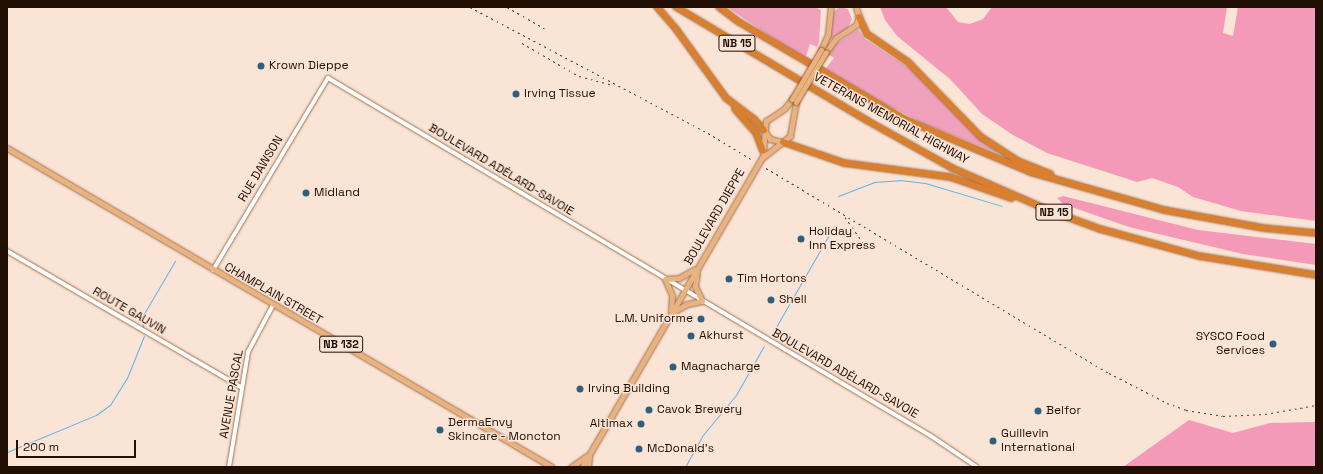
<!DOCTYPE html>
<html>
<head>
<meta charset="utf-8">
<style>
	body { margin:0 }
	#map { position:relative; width:1323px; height:474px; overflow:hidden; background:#fae4d5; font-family:"Space Grotesk",sans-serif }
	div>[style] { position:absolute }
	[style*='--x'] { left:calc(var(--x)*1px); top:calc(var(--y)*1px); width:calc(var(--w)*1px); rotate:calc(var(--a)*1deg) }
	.green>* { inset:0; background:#f0a2bc }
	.forest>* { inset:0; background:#f599b9 }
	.stream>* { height:1px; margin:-0.5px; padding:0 0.5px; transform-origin:0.5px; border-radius:0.5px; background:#5bb4ea }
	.roads { filter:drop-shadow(0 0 1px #a0714d) drop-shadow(0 0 1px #a0714d) }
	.minor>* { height:4px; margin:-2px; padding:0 2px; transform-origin:2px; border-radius:2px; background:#fff }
	.major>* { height:5px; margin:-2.5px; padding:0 2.5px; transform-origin:2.5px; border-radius:2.5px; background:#e9b281 }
	.highway>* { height:6px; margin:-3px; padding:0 3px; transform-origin:3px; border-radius:3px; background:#da7f2d }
	.rail>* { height:1px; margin-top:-0.5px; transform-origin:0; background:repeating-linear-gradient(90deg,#4f3c2f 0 2px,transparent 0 6px) }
	.bridges { filter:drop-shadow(0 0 1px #99581e) drop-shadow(0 0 1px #99581e) }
	.major-bridge>* { height:5px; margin:-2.5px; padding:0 2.5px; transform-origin:2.5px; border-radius:2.5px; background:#e9b281 }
	.dots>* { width:11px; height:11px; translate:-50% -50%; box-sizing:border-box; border:2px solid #fae4d5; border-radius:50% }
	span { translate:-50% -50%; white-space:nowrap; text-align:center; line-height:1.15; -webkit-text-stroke:3px #fae4d5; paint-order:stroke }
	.shield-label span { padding:1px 3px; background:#fae4d5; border:1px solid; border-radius:3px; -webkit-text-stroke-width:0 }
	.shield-label { font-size:11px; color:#210f03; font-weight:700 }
	.poi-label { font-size:12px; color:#210f03 }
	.left { translate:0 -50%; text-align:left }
	.right { translate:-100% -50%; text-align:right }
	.street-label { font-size:12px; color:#210f03 }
	.frame { position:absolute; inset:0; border:8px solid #210f03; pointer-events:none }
	.scale { position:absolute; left:16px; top:440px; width:120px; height:18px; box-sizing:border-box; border:2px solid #210f03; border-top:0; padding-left:5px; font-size:12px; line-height:14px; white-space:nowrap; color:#210f03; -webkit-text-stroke:3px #fae4d5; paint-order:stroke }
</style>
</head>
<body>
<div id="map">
	<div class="green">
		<div style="clip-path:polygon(727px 7px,815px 7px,821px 10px,819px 42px,817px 47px,810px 44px,806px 56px,826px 68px,834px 58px,828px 54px,834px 45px,858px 29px,865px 39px,912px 70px,965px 125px,1000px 154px,923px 123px,867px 95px,780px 43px)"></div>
		<div style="clip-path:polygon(839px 7px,848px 9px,852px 19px,848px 28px,830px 40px,828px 39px,832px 14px)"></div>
	</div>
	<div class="forest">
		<div style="clip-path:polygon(880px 7px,946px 7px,958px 22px,970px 24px,983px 19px,992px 7px,1227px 7px,1223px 33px,1233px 36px,1238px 7px,1316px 7px,1316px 221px,1241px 211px,1193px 197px,1178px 187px,1152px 178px,1137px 182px,1047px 153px,1013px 135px,982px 114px,950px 79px,897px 36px,885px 20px)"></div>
		<div style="clip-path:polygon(1063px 196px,1198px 230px,1316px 244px,1316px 265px,1243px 254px,1129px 227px,1063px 204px,1057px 198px)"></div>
		<div style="clip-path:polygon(1189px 420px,1233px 433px,1270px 423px,1316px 422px,1316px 467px,1123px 467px)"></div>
	</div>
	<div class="stream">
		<div style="--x:838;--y:196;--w:39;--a:-21"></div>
		<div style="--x:874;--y:182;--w:26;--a:-4"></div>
		<div style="--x:900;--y:180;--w:25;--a:7"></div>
		<div style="--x:925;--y:183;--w:80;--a:16.6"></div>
		<div style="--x:143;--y:327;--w:10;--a:-96"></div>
		<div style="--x:142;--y:317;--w:65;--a:-59.5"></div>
		<div style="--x:772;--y:334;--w:125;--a:-60.1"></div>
		<div style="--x:7;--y:452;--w:96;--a:-22.6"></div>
		<div style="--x:96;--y:415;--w:17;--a:-36"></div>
		<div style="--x:110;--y:405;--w:32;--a:-58"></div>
		<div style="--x:127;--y:378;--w:45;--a:-68"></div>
		<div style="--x:685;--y:467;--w:35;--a:-61"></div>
		<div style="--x:702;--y:436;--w:53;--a:-50.3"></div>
		<div style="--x:736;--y:395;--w:56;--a:-60.3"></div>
	</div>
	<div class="roads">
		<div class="minor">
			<div style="--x:7;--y:251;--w:271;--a:30.2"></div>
			<div style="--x:213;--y:270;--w:224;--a:-59.1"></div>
			<div style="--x:328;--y:78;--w:701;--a:30.7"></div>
			<div style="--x:931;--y:436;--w:55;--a:34"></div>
			<div style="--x:229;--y:467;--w:117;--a:-80.6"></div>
			<div style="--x:248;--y:352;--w:53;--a:-62"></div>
		</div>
		<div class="major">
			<div style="--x:821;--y:50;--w:17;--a:-66"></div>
			<div style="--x:828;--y:34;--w:27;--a:-84"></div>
			<div style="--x:826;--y:52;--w:17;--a:-54"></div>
			<div style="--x:836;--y:38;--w:24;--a:-33"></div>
			<div style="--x:856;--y:25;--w:9;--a:-69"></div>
			<div style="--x:859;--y:17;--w:10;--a:-107"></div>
			<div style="--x:765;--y:132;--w:9;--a:54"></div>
			<div style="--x:770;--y:139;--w:12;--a:14"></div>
			<div style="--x:7;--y:148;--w:631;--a:30.34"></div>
			<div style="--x:763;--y:153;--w:32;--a:-85"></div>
			<div style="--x:766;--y:121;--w:22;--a:-34"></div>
			<div style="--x:784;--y:109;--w:13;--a:-51"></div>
			<div style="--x:671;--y:310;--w:15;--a:-86"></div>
			<div style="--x:672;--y:295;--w:17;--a:-114"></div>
			<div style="--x:665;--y:279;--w:14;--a:-4"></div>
			<div style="--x:679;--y:278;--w:18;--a:-29"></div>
			<div style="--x:673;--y:312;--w:16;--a:-30"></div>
			<div style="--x:687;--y:304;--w:15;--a:-11"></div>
			<div style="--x:702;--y:301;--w:17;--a:-115"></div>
			<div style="--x:695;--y:286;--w:14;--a:-82"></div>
			<div style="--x:571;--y:467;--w:19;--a:-35"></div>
			<div style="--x:582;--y:467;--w:358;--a:-59.8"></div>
			<div style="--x:762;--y:158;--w:36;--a:-38"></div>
			<div style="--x:790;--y:136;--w:35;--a:-80"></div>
			<div style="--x:588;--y:467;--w:10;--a:-84"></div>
		</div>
		<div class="highway">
			<div style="--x:657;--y:7;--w:29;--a:49"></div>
			<div style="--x:676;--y:29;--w:85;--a:54.1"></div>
			<div style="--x:726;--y:98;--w:35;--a:37"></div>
			<div style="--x:754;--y:119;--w:15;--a:48"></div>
			<div style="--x:676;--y:7;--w:223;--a:30.7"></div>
			<div style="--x:868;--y:121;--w:96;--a:29.2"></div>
			<div style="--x:952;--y:168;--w:105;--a:23.6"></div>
			<div style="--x:1048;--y:210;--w:55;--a:20.1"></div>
			<div style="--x:1100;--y:229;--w:103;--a:15.3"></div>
			<div style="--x:1199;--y:256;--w:119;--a:9.2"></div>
			<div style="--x:719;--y:7;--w:25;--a:37"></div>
			<div style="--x:739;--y:22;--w:191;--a:30.5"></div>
			<div style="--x:904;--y:119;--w:137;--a:22.8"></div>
			<div style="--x:1030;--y:172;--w:139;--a:15.8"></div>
			<div style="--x:1164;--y:210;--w:101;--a:10.3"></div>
			<div style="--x:1263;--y:228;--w:53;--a:5.4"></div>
			<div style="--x:859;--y:17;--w:19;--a:65"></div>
			<div style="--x:867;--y:34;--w:50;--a:34.3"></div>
			<div style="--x:908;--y:62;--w:105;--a:45.8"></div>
			<div style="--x:981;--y:137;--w:44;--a:33"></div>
			<div style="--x:1018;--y:161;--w:35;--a:22"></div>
			<div style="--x:735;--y:109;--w:32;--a:49"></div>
			<div style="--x:756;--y:133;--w:19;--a:69"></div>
			<div style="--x:783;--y:142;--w:65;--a:19"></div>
			<div style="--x:844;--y:163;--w:107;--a:7.5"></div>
			<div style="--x:950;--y:177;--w:65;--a:19"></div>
		</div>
	</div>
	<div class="rail">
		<div style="--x:470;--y:7;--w:269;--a:27.9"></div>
		<div style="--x:708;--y:133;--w:50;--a:31.2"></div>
		<div style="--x:507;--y:7;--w:43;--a:29.6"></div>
		<div style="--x:522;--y:43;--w:66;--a:30.1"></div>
		<div style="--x:579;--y:76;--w:35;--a:15"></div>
		<div style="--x:766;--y:168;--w:400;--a:30.9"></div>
		<div style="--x:1109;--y:373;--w:65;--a:27.3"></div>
		<div style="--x:1167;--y:403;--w:20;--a:20"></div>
		<div style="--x:1186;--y:410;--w:37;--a:9"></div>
		<div style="--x:1223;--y:416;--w:42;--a:-2.7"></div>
		<div style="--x:1265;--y:414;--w:52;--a:-10"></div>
		<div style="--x:845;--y:217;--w:39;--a:55"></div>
	</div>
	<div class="bridges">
		<div class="major-bridge">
			<div style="--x:792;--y:99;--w:57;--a:-59.4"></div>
			<div style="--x:796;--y:102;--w:58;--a:-59"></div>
		</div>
	</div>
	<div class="dots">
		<div style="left:261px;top:66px;background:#2e5f7d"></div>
		<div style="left:516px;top:94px;background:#2e5f7d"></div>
		<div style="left:306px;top:193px;background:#2e5f7d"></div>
		<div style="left:801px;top:239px;background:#2e5f7d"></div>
		<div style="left:729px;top:279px;background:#2e5f7d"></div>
		<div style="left:771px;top:300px;background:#2e5f7d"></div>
		<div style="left:701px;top:319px;background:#2e5f7d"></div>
		<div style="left:691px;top:336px;background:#2e5f7d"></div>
		<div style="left:1273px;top:344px;background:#2e5f7d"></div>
		<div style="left:673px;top:367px;background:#2e5f7d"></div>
		<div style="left:580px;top:389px;background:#2e5f7d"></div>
		<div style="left:649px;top:410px;background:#2e5f7d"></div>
		<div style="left:1038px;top:411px;background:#2e5f7d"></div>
		<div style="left:641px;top:424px;background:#2e5f7d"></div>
		<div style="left:440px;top:430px;background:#2e5f7d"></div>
		<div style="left:993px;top:441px;background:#2e5f7d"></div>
		<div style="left:639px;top:449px;background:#2e5f7d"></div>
	</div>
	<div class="shield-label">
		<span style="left:737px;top:43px">NB 15</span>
		<span style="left:1054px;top:212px">NB 15</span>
		<span style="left:341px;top:344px">NB 132</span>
	</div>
	<div class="poi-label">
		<span class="left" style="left:269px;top:66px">Krown Dieppe</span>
		<span class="left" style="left:524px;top:94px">Irving Tissue</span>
		<span class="left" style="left:314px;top:193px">Midland</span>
		<span class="left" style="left:809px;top:239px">Holiday<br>Inn Express</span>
		<span class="left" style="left:737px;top:279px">Tim Hortons</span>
		<span class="left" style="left:779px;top:300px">Shell</span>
		<span class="right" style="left:693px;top:319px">L.M. Uniforme</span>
		<span class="left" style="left:699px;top:336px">Akhurst</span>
		<span class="right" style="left:1265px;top:344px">SYSCO Food<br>Services</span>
		<span class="left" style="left:681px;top:367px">Magnacharge</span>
		<span class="left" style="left:588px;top:389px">Irving Building</span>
		<span class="left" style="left:657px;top:410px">Cavok Brewery</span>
		<span class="left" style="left:1046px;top:411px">Belfor</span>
		<span class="left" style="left:448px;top:430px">DermaEnvy<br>Skincare - Moncton</span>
		<span class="right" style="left:633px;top:424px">Altimax</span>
		<span class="left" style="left:1001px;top:441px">Guillevin<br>International</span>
		<span class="left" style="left:647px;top:449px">McDonald's</span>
	</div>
	<div class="street-label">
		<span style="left:891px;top:119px;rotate:29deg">VETERANS MEMORIAL HIGHWAY</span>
		<span style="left:261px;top:169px;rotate:-59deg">RUE DAWSON</span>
		<span style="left:501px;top:170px;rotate:31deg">BOULEVARD ADÉLARD-SAVOIE</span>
		<span style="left:715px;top:217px;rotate:-60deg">BOULEVARD DIEPPE</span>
		<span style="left:273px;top:294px;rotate:30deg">CHAMPLAIN STREET</span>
		<span style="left:129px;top:311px;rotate:30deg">ROUTE GAUVIN</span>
		<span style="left:845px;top:374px;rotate:30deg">BOULEVARD ADÉLARD-SAVOIE</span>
		<span style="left:232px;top:394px;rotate:-80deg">AVENUE PASCAL</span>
	</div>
	<div class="frame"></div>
	<div class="scale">200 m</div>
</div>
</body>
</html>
